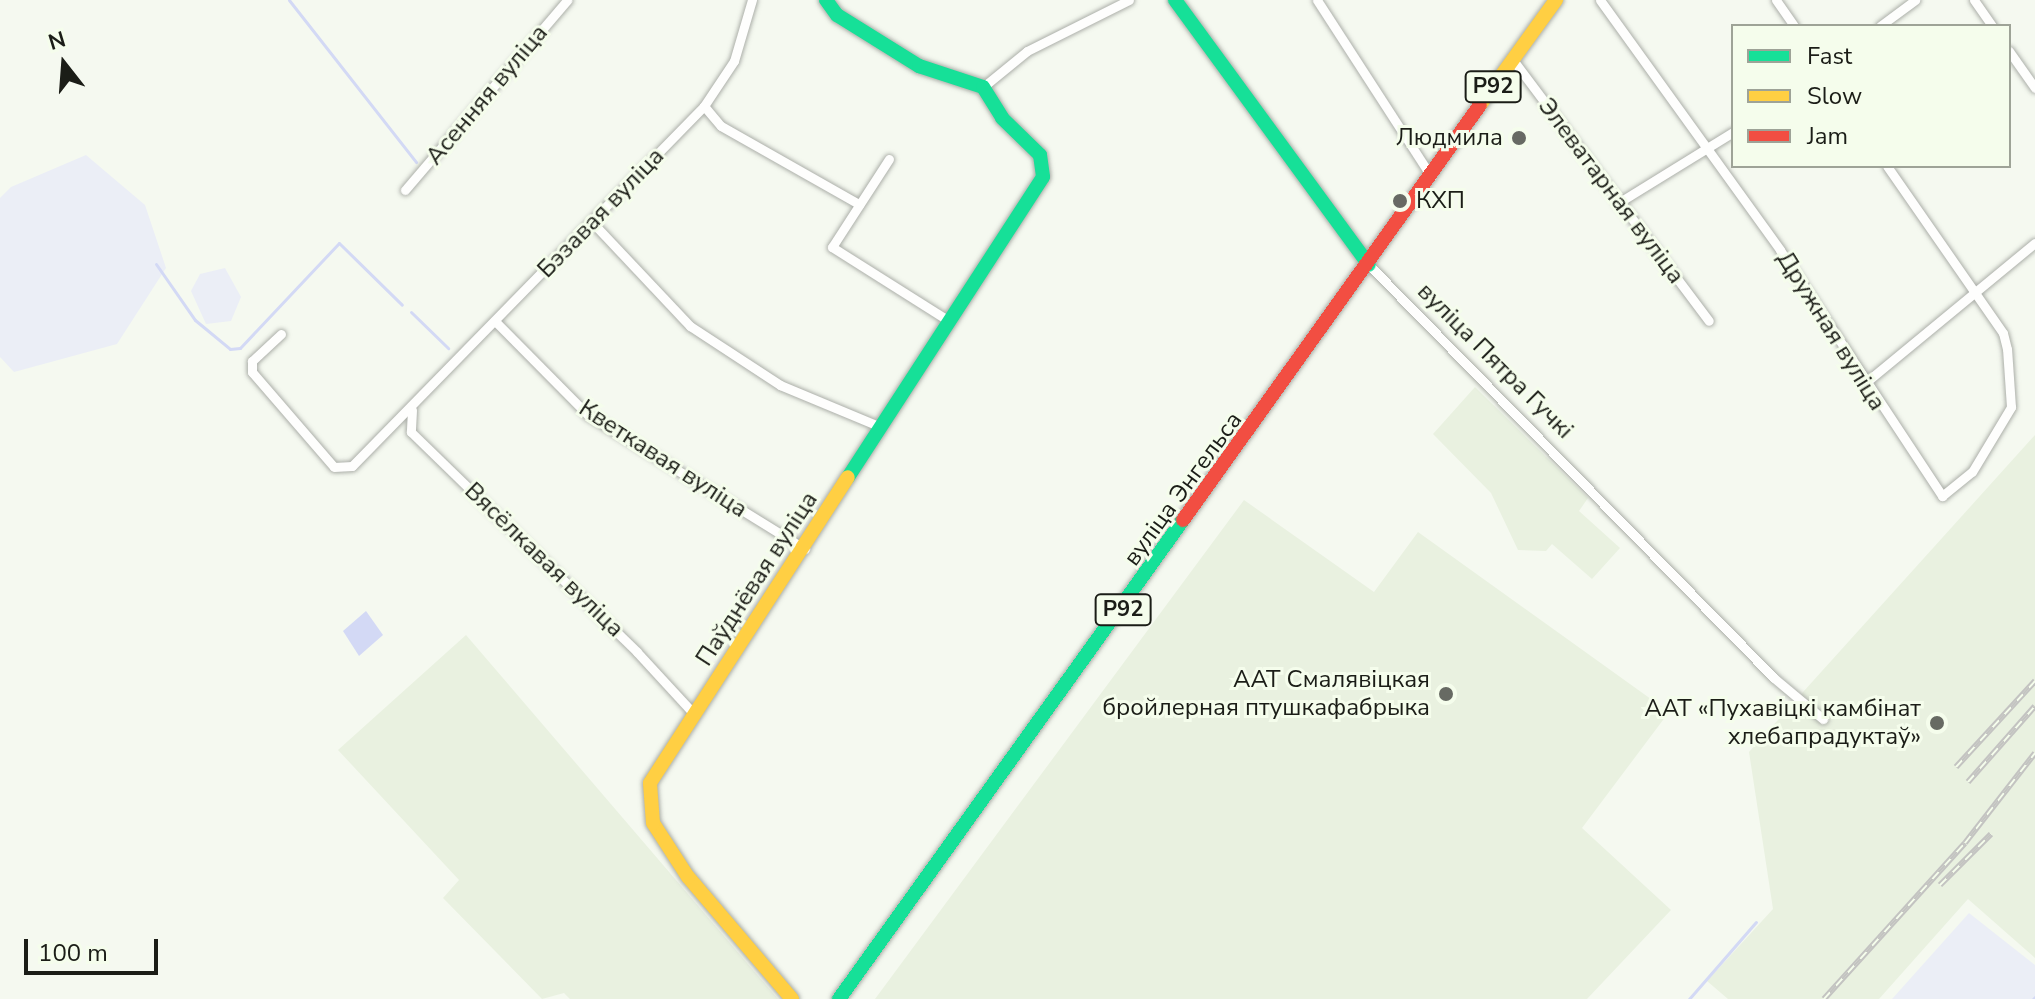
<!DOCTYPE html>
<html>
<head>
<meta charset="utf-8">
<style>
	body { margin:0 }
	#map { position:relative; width:2035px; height:999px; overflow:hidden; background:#f5f9f0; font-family:"Nunito Sans",sans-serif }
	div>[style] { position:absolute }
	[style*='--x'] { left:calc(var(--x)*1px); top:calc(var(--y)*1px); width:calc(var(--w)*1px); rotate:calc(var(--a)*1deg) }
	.built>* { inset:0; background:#e9f1e0 }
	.green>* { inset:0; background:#ebeef6 }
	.water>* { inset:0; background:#d3d9f5 }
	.stream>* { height:3px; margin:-1.5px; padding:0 1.5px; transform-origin:1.5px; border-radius:1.5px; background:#d3d9f5 }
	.roads { filter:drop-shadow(0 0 2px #acafa9) drop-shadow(0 0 2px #acafa9) }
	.street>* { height:9px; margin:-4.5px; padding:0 4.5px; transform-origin:4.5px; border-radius:4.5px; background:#fefefd }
	.fast>* { height:14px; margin:-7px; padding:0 7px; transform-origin:7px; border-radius:7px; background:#16e098 }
	.slow>* { height:14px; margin:-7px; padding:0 7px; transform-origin:7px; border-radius:7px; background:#ffcf43 }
	.jam>* { height:14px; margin:-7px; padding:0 7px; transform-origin:7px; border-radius:7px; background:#f24e42 }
	.rail>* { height:6px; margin-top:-3px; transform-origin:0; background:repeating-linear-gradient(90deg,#f5fdec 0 9px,#c3c3c1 0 18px); box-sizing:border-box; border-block:2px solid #c3c3c1 }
	.dots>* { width:22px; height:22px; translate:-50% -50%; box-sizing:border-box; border:4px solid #f5fdec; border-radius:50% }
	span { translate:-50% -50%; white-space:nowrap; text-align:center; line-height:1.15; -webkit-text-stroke:6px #f5fdec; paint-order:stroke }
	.shield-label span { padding:2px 6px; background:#f5fdec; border:2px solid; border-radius:6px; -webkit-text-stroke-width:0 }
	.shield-label { font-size:22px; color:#1b1d17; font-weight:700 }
	.street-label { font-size:24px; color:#1b1d17 }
	.poi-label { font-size:24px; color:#1b1d17 }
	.right { translate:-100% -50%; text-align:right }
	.left { translate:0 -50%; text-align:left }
	.legend { position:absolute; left:1731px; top:24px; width:280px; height:144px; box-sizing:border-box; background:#f5fdec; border:2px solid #9ea397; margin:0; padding:10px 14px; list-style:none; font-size:24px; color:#1b1d17 }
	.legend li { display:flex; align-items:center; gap:16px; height:40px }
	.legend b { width:40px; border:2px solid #9ea397 }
	.north { position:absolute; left:24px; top:24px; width:80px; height:80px; -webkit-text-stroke:6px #f5fdec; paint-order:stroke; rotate:343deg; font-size:22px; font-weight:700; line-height:32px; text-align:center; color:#1b1d17 }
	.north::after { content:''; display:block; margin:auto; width:28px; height:36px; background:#1b1d17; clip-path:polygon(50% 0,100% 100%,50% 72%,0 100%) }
	.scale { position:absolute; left:24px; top:939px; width:134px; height:36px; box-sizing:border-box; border:4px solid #1b1d17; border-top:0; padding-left:10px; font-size:24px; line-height:28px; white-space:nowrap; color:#1b1d17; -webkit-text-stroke:6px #f5fdec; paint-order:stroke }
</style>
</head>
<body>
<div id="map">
	<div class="built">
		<div style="clip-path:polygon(1475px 387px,1588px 498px,1579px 511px,1620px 548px,1592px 579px,1552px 544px,1546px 551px,1518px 550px,1491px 493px,1433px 434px)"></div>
		<div style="clip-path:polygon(2035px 435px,2035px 958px,1968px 899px,1879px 999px,1728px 999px,1707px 981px,1773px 909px,1749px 752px)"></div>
		<div style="clip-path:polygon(1244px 500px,1374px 592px,1418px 532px,1669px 712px,1582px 828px,1671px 910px,1587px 999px,875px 999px)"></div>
		<div style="clip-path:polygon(466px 635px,778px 999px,570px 999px,564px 993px,542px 999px,443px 898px,459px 880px,338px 750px)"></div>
	</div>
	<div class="green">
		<div style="clip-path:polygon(86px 155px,145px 205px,166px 268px,117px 344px,14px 372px,0 357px,0 198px,11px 187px)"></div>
		<div style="clip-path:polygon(225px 268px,241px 297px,231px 321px,206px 324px,191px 291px,200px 274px)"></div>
		<div style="clip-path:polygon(1969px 913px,2035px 965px,2035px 999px,1892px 999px)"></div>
	</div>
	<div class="water">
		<div style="clip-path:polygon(366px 611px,383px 635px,359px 656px,343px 631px)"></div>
	</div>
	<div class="stream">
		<div style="--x:289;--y:0;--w:206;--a:51.9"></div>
		<div style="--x:156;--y:264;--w:68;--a:55.1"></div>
		<div style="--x:195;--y:320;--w:45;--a:39.6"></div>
		<div style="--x:230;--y:349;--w:10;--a:-6"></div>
		<div style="--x:240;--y:348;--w:144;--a:-46.7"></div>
		<div style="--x:339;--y:243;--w:88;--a:44.5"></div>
		<div style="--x:411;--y:312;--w:52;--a:44.2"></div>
		<div style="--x:1689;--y:999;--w:102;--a:-49"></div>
		<div style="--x:2033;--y:999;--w:3;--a:-45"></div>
	</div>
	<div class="roads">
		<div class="street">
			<div style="--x:1317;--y:0;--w:210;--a:57.1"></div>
			<div style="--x:1600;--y:0;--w:308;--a:54.2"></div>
			<div style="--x:1780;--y:250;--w:295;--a:56.6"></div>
			<div style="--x:1942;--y:496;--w:38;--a:-39"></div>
			<div style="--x:1972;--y:472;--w:76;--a:-59"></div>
			<div style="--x:2011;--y:407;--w:58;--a:-93.9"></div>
			<div style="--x:2007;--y:349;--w:16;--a:-104"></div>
			<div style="--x:2003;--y:333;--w:203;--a:-124.8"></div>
			<div style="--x:1776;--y:0;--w:32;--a:55"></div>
			<div style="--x:1974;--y:0;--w:32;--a:55"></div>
			<div style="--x:1880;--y:26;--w:44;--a:-36.6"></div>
			<div style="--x:2009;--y:51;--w:45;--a:54.9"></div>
			<div style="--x:1513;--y:60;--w:326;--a:53.1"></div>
			<div style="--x:983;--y:87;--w:57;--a:-39.3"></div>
			<div style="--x:1027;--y:51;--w:114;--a:-26.6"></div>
			<div style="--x:704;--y:106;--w:26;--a:50"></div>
			<div style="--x:721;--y:126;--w:159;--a:29.5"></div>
			<div style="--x:889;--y:159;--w:105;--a:122.9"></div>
			<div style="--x:832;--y:247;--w:138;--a:32.3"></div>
			<div style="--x:405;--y:190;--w:250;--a:-49.5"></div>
			<div style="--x:1618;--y:203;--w:135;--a:-31.7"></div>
			<div style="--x:592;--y:222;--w:143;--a:46.7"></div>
			<div style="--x:690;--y:326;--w:108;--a:33.2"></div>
			<div style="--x:780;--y:385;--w:109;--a:22.6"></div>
			<div style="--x:1369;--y:265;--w:578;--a:45.56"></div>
			<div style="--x:1774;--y:678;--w:64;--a:39.9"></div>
			<div style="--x:496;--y:322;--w:131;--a:45.3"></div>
			<div style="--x:588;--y:415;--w:255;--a:31.7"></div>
			<div style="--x:281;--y:334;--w:40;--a:137"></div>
			<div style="--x:252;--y:361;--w:11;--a:90"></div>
			<div style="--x:252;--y:372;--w:125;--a:49.2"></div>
			<div style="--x:334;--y:467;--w:18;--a:-3"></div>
			<div style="--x:352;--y:466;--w:503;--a:-45.64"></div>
			<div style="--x:704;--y:106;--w:54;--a:-56.3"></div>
			<div style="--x:734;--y:61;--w:64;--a:-73.6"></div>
			<div style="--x:1865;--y:383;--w:220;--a:-39.5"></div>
			<div style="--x:412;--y:410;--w:22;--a:93"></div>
			<div style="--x:411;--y:432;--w:315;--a:44.2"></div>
			<div style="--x:637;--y:652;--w:84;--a:47.4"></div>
		</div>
		<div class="fast">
			<div style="--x:826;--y:0;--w:19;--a:54"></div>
			<div style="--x:837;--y:15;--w:97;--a:31.9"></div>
			<div style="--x:919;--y:66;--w:67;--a:18.2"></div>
			<div style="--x:983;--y:87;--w:36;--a:58"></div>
			<div style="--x:1002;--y:118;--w:53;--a:44.2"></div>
			<div style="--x:1040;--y:155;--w:22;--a:82"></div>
			<div style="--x:1043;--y:177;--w:358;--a:123"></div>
			<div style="--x:1175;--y:0;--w:328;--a:53.8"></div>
			<div style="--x:839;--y:999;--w:590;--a:-54.32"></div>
		</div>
		<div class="slow">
			<div style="--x:1480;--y:105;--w:130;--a:-54.1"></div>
			<div style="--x:792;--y:999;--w:160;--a:-130.4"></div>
			<div style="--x:688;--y:877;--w:64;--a:-122.9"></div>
			<div style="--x:653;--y:823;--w:40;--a:-94.3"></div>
			<div style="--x:650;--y:783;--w:364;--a:-57.1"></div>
		</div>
		<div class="jam">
			<div style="--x:1183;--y:520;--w:510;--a:-54.41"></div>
		</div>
	</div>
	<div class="rail">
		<div style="--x:1956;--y:767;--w:117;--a:-47.4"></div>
		<div style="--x:1968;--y:782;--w:101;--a:-48.6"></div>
		<div style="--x:1940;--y:885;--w:72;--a:-45"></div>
		<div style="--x:1824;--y:999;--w:210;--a:-47.9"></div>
		<div style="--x:1965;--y:843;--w:114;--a:-52.1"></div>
	</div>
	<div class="dots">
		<div style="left:1519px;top:138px;background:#676a63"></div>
		<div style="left:1400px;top:201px;background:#676a63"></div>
		<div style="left:1446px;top:694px;background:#676a63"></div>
		<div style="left:1937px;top:723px;background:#676a63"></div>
	</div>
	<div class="shield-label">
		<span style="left:1493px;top:87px">Р92</span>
		<span style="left:1123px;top:610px">Р92</span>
	</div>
	<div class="street-label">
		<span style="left:487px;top:95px;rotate:-50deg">Асенняя вуліца</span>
		<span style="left:1611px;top:191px;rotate:53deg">Элеватарная вуліца</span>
		<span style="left:601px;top:213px;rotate:-46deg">Бэзавая вуліца</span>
		<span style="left:1831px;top:331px;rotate:58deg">Дружная вуліца</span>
		<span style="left:1495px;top:361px;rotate:45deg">вуліца Пятра Гучкі</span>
		<span style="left:663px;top:459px;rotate:33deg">Кветкавая вуліца</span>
		<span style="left:1183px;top:489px;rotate:-54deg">вуліца Энгельса</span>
		<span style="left:544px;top:560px;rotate:44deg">Вясёлкавая вуліца</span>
		<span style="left:757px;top:579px;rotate:-57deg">Паўднёвая вуліца</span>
	</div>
	<div class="poi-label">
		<span class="right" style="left:1503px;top:138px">Людмила</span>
		<span class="left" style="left:1416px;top:201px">КХП</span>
		<span class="right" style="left:1430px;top:694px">ААТ Смалявіцкая<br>бройлерная птушкафабрыка</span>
		<span class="right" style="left:1921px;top:723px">ААТ «Пухавіцкі камбінат<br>хлебапрадуктаў»</span>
	</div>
	<ul class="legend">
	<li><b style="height:10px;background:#16e098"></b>Fast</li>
	<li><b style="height:10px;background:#ffcf43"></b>Slow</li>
	<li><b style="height:10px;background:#f24e42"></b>Jam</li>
	</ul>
	<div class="north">N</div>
	<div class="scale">100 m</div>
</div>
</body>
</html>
